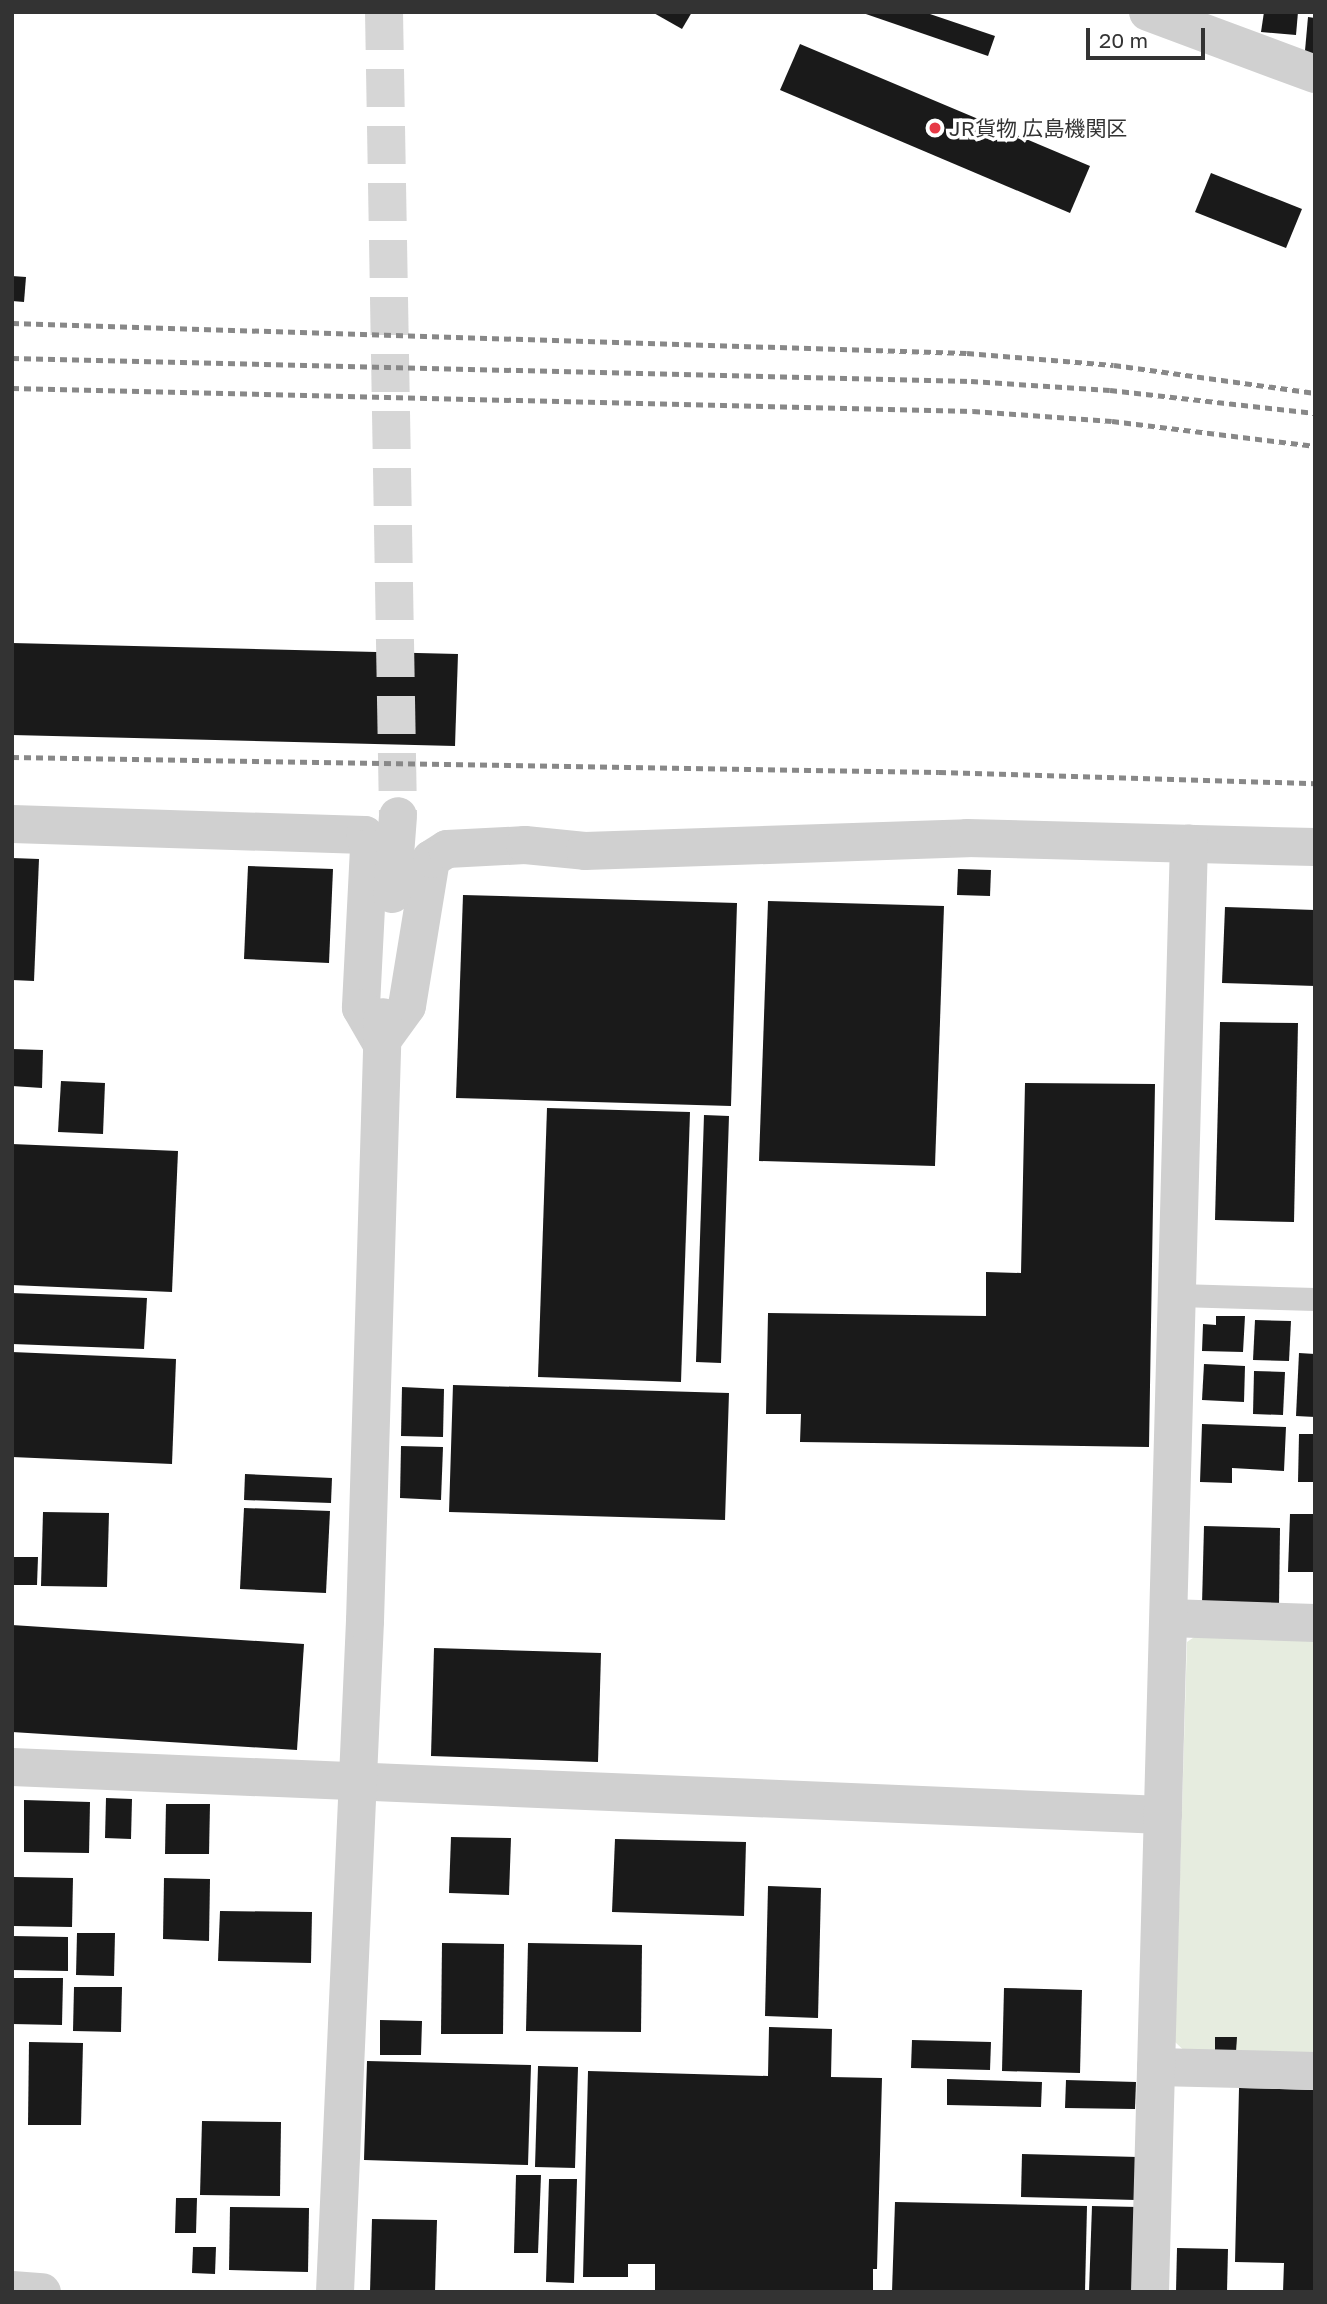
<!DOCTYPE html>
<html>
<head>
<meta charset="utf-8">
<style>
	body { margin:0 }
	#map { position:relative; width:1327px; height:2304px; overflow:hidden; background:#fff; font-family:"Golos Text","Noto Sans JP",sans-serif }
	div>[style] { position:absolute }
	[style*='--x'] { left:calc(var(--x)*1px); top:calc(var(--y)*1px); width:calc(var(--w)*1px); rotate:calc(var(--a)*1deg) }
	.green>* { inset:0; background:#e6ecdf }
	.building>* { inset:0; background:#1a1a1a }
	.street-tunnel>* { height:38px; margin-top:-19px; transform-origin:0; background:repeating-linear-gradient(90deg,#d6d6d6 0 38px,transparent 0 57px) }
	.lane>* { height:23px; margin:-11.5px; padding:0 11.5px; transform-origin:11.5px; border-radius:11.5px; background:#d0d0d0 }
	.street>* { height:38px; margin:-19px; padding:0 19px; transform-origin:19px; border-radius:19px; background:#d0d0d0 }
	.rail>* { height:5px; margin-top:-2.5px; transform-origin:0; background:repeating-linear-gradient(90deg,#888 0 7px,transparent 0 12px) }
	.dots>* { width:19px; height:19px; translate:-50% -50%; box-sizing:border-box; border:4px solid #fff; border-radius:50% }
	span { translate:-50% -50%; white-space:nowrap; text-align:center; line-height:1.15; -webkit-text-stroke:7px #fff; paint-order:stroke }
	.poi-label { font-size:21px; color:#333 }
	.left { translate:0 -50%; text-align:left }
	.frame { position:absolute; inset:0; border:14px solid #333; pointer-events:none }
	.scale { position:absolute; left:1086px; top:28px; width:119px; height:32px; box-sizing:border-box; border:4px solid #333; border-top:0; padding-left:9px; font-size:21px; line-height:24px; white-space:nowrap; color:#333; -webkit-text-stroke:5px #fff; paint-order:stroke }
</style>
</head>
<body>
<div id="map">
	<div class="green">
		<div style="clip-path:polygon(1206px 1629px,1315px 1633px,1315px 2060px,1192px 2058px,1175px 2042px,1187px 1642px)"></div>
	</div>
	<div class="building">
		<div style="clip-path:polygon(652px 12px,692px 12px,682px 29px)"></div>
		<div style="clip-path:polygon(860px 12px,924px 12px,995px 36px,988px 56px)"></div>
		<div style="clip-path:polygon(1264px 12px,1298px 12px,1296px 35px,1261px 32px)"></div>
		<div style="clip-path:polygon(1308px 17px,1315px 18px,1315px 63px,1304px 62px)"></div>
		<div style="clip-path:polygon(800px 44px,1090px 166px,1070px 213px,780px 90px)"></div>
		<div style="clip-path:polygon(1211px 173px,1302px 209px,1286px 248px,1195px 212px)"></div>
		<div style="clip-path:polygon(12px 276px,26px 277px,24px 302px,12px 301px)"></div>
		<div style="clip-path:polygon(12px 643px,458px 654px,455px 746px,12px 735px)"></div>
		<div style="clip-path:polygon(12px 858px,39px 859px,34px 981px,12px 980px)"></div>
		<div style="clip-path:polygon(248px 866px,333px 869px,329px 963px,244px 959px)"></div>
		<div style="clip-path:polygon(958px 869px,991px 870px,990px 896px,957px 895px)"></div>
		<div style="clip-path:polygon(463px 895px,737px 903px,731px 1106px,456px 1098px)"></div>
		<div style="clip-path:polygon(768px 901px,944px 906px,935px 1166px,759px 1161px)"></div>
		<div style="clip-path:polygon(1225px 907px,1315px 910px,1315px 986px,1222px 983px)"></div>
		<div style="clip-path:polygon(1220px 1022px,1298px 1023px,1294px 1222px,1215px 1220px)"></div>
		<div style="clip-path:polygon(12px 1049px,43px 1050px,42px 1088px,12px 1086px)"></div>
		<div style="clip-path:polygon(61px 1081px,105px 1083px,103px 1134px,58px 1132px)"></div>
		<div style="clip-path:polygon(1025px 1083px,1155px 1084px,1149px 1447px,800px 1442px,801px 1414px,766px 1414px,768px 1313px,986px 1316px,986px 1272px,1021px 1273px)"></div>
		<div style="clip-path:polygon(547px 1108px,690px 1112px,681px 1382px,538px 1377px)"></div>
		<div style="clip-path:polygon(704px 1115px,729px 1116px,721px 1363px,696px 1362px)"></div>
		<div style="clip-path:polygon(12px 1144px,178px 1151px,172px 1292px,12px 1285px)"></div>
		<div style="clip-path:polygon(12px 1293px,147px 1298px,144px 1349px,12px 1344px)"></div>
		<div style="clip-path:polygon(1216px 1316px,1245px 1316px,1243px 1352px,1202px 1351px,1203px 1324px,1216px 1325px)"></div>
		<div style="clip-path:polygon(1255px 1320px,1291px 1321px,1289px 1361px,1253px 1360px)"></div>
		<div style="clip-path:polygon(12px 1352px,176px 1359px,172px 1464px,12px 1457px)"></div>
		<div style="clip-path:polygon(1299px 1353px,1315px 1354px,1315px 1417px,1296px 1416px)"></div>
		<div style="clip-path:polygon(1204px 1364px,1245px 1366px,1244px 1402px,1202px 1400px)"></div>
		<div style="clip-path:polygon(1254px 1371px,1285px 1372px,1283px 1415px,1253px 1414px)"></div>
		<div style="clip-path:polygon(453px 1385px,729px 1393px,725px 1520px,449px 1512px)"></div>
		<div style="clip-path:polygon(402px 1387px,444px 1389px,443px 1437px,401px 1436px)"></div>
		<div style="clip-path:polygon(1202px 1424px,1286px 1427px,1284px 1471px,1232px 1468px,1232px 1483px,1200px 1482px)"></div>
		<div style="clip-path:polygon(1299px 1434px,1315px 1434px,1315px 1482px,1298px 1482px)"></div>
		<div style="clip-path:polygon(401px 1446px,443px 1447px,441px 1500px,400px 1498px)"></div>
		<div style="clip-path:polygon(245px 1474px,332px 1478px,331px 1503px,244px 1500px)"></div>
		<div style="clip-path:polygon(244px 1508px,330px 1511px,326px 1593px,240px 1589px)"></div>
		<div style="clip-path:polygon(43px 1512px,109px 1513px,107px 1587px,41px 1586px)"></div>
		<div style="clip-path:polygon(1290px 1514px,1315px 1514px,1314px 1572px,1288px 1572px)"></div>
		<div style="clip-path:polygon(1204px 1526px,1280px 1528px,1279px 1606px,1202px 1605px)"></div>
		<div style="clip-path:polygon(12px 1557px,38px 1557px,37px 1585px,12px 1585px)"></div>
		<div style="clip-path:polygon(12px 1625px,304px 1644px,297px 1750px,12px 1732px)"></div>
		<div style="clip-path:polygon(434px 1648px,601px 1653px,598px 1762px,431px 1756px)"></div>
		<div style="clip-path:polygon(106px 1798px,132px 1799px,131px 1839px,105px 1838px)"></div>
		<div style="clip-path:polygon(24px 1800px,90px 1802px,89px 1853px,24px 1852px)"></div>
		<div style="clip-path:polygon(166px 1804px,210px 1804px,209px 1854px,165px 1854px)"></div>
		<div style="clip-path:polygon(451px 1837px,511px 1838px,509px 1895px,449px 1893px)"></div>
		<div style="clip-path:polygon(615px 1839px,746px 1842px,744px 1916px,612px 1912px)"></div>
		<div style="clip-path:polygon(14px 1877px,73px 1878px,72px 1927px,13px 1926px)"></div>
		<div style="clip-path:polygon(164px 1878px,210px 1879px,209px 1941px,163px 1939px)"></div>
		<div style="clip-path:polygon(768px 1886px,821px 1888px,818px 2018px,765px 2016px)"></div>
		<div style="clip-path:polygon(220px 1911px,312px 1912px,311px 1963px,218px 1961px)"></div>
		<div style="clip-path:polygon(77px 1933px,115px 1933px,114px 1976px,76px 1975px)"></div>
		<div style="clip-path:polygon(12px 1936px,68px 1937px,68px 1971px,12px 1970px)"></div>
		<div style="clip-path:polygon(442px 1943px,504px 1944px,503px 2034px,441px 2034px)"></div>
		<div style="clip-path:polygon(528px 1943px,642px 1945px,641px 2032px,526px 2031px)"></div>
		<div style="clip-path:polygon(12px 1978px,63px 1978px,62px 2025px,12px 2024px)"></div>
		<div style="clip-path:polygon(74px 1987px,122px 1987px,121px 2032px,73px 2031px)"></div>
		<div style="clip-path:polygon(1004px 1988px,1082px 1990px,1080px 2073px,1002px 2071px)"></div>
		<div style="clip-path:polygon(380px 2020px,422px 2021px,421px 2055px,380px 2055px)"></div>
		<div style="clip-path:polygon(769px 2027px,832px 2029px,831px 2077px,882px 2078px,877px 2269px,873px 2269px,873px 2292px,655px 2292px,655px 2264px,628px 2264px,628px 2277px,583px 2277px,588px 2071px,768px 2076px)"></div>
		<div style="clip-path:polygon(1215px 2037px,1237px 2037px,1236px 2052px,1215px 2051px)"></div>
		<div style="clip-path:polygon(912px 2040px,991px 2042px,990px 2070px,911px 2068px)"></div>
		<div style="clip-path:polygon(29px 2042px,83px 2043px,81px 2125px,28px 2125px)"></div>
		<div style="clip-path:polygon(367px 2061px,531px 2065px,528px 2165px,364px 2160px)"></div>
		<div style="clip-path:polygon(538px 2066px,578px 2067px,575px 2168px,535px 2167px)"></div>
		<div style="clip-path:polygon(947px 2079px,1042px 2082px,1041px 2107px,947px 2105px)"></div>
		<div style="clip-path:polygon(1066px 2080px,1136px 2082px,1135px 2109px,1065px 2108px)"></div>
		<div style="clip-path:polygon(1239px 2088px,1315px 2090px,1314px 2292px,1283px 2292px,1284px 2263px,1235px 2262px)"></div>
		<div style="clip-path:polygon(202px 2121px,281px 2122px,280px 2196px,200px 2195px)"></div>
		<div style="clip-path:polygon(1022px 2154px,1138px 2157px,1136px 2200px,1021px 2197px)"></div>
		<div style="clip-path:polygon(516px 2175px,541px 2175px,538px 2253px,514px 2253px)"></div>
		<div style="clip-path:polygon(549px 2179px,577px 2179px,574px 2283px,546px 2282px)"></div>
		<div style="clip-path:polygon(176px 2198px,197px 2198px,196px 2233px,175px 2233px)"></div>
		<div style="clip-path:polygon(895px 2202px,1087px 2206px,1085px 2292px,892px 2292px)"></div>
		<div style="clip-path:polygon(1092px 2206px,1138px 2207px,1136px 2292px,1089px 2292px)"></div>
		<div style="clip-path:polygon(230px 2207px,309px 2208px,308px 2272px,229px 2270px)"></div>
		<div style="clip-path:polygon(372px 2219px,437px 2220px,435px 2292px,370px 2292px)"></div>
		<div style="clip-path:polygon(193px 2247px,216px 2247px,215px 2274px,192px 2273px)"></div>
		<div style="clip-path:polygon(1177px 2248px,1228px 2249px,1227px 2292px,1176px 2292px)"></div>
	</div>
	<div class="street-tunnel">
		<div style="--x:384;--y:12;--w:804;--a:89"></div>
	</div>
	<div class="lane">
		<div style="--x:1178;--y:1295;--w:137;--a:1.7"></div>
	</div>
	<div class="street">
		<div style="--x:1148;--y:12;--w:178;--a:20.4"></div>
		<div style="--x:12;--y:824;--w:353;--a:1.8"></div>
		<div style="--x:365;--y:835;--w:14;--a:73"></div>
		<div style="--x:369;--y:848;--w:160;--a:92.9"></div>
		<div style="--x:361;--y:1008;--w:39;--a:60"></div>
		<div style="--x:381;--y:1042;--w:44;--a:-54.2"></div>
		<div style="--x:407;--y:1006;--w:149;--a:-80.7"></div>
		<div style="--x:431;--y:859;--w:19;--a:-32"></div>
		<div style="--x:447;--y:849;--w:78;--a:-2.9"></div>
		<div style="--x:525;--y:845;--w:60;--a:5.7"></div>
		<div style="--x:585;--y:851;--w:382;--a:-1.9"></div>
		<div style="--x:967;--y:838;--w:348;--a:1.5"></div>
		<div style="--x:392;--y:894;--w:78;--a:-85.6"></div>
		<div style="--x:1169;--y:1618;--w:146;--a:2"></div>
		<div style="--x:12;--y:1767;--w:1152;--a:2.39"></div>
		<div style="--x:1156;--y:2067;--w:159;--a:1.4"></div>
		<div style="--x:12;--y:2290;--w:30;--a:4"></div>
		<div style="--x:335;--y:2292;--w:672;--a:-87.44"></div>
		<div style="--x:365;--y:1621;--w:604;--a:-88.29"></div>
		<div style="--x:1150;--y:2292;--w:1449;--a:-88.46"></div>
	</div>
	<div class="rail">
		<div style="--x:12;--y:323;--w:955;--a:1.8"></div>
		<div style="--x:967;--y:353;--w:147;--a:4.7"></div>
		<div style="--x:1114;--y:365;--w:203;--a:7.9"></div>
		<div style="--x:12;--y:358;--w:959;--a:1.37"></div>
		<div style="--x:971;--y:381;--w:139;--a:3.7"></div>
		<div style="--x:1110;--y:390;--w:206;--a:6.4"></div>
		<div style="--x:12;--y:388;--w:961;--a:1.37"></div>
		<div style="--x:973;--y:411;--w:139;--a:4.1"></div>
		<div style="--x:1112;--y:421;--w:205;--a:7"></div>
		<div style="--x:12;--y:757;--w:927;--a:0.93"></div>
		<div style="--x:939;--y:772;--w:376;--a:1.7"></div>
	</div>
	<div class="dots">
		<div style="left:935px;top:128px;background:#e63946"></div>
	</div>
	<div class="poi-label">
		<span class="left" style="left:949px;top:128px">JR貨物 広島機関区</span>
	</div>
	<div class="frame"></div>
	<div class="scale">20 m</div>
</div>
</body>
</html>
